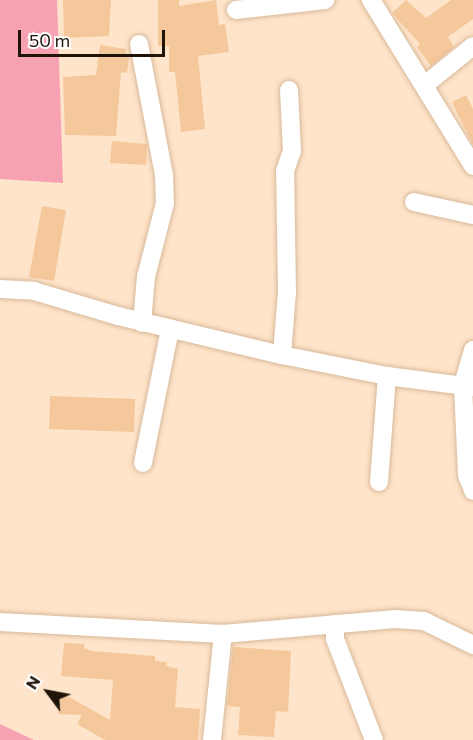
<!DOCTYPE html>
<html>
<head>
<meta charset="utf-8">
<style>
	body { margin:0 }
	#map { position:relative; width:473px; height:740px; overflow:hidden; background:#fee4ca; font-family:Commissioner,sans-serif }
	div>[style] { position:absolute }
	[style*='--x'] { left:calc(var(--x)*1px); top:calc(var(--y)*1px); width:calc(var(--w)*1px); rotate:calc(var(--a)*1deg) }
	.green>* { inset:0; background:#f7a2b3 }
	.building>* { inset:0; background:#f5c89b }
	.roads { filter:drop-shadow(0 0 2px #d9b999) drop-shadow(0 0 2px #d9b999) }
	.street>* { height:18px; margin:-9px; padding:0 9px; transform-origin:9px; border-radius:9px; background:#fff }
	span { translate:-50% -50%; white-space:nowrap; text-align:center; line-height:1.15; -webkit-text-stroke:5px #fff; paint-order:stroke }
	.north { position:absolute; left:18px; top:662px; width:60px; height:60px; -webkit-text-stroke:4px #fff; paint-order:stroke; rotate:302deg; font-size:16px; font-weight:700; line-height:24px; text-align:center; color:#201408 }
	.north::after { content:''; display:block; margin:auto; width:21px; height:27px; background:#201408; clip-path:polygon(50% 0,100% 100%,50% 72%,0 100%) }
	.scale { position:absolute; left:18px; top:30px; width:147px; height:27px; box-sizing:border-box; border:3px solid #201408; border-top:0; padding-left:8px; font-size:18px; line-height:21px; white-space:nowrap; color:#201408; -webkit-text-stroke:4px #fff; paint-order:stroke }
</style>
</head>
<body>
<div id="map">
	<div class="green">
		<div style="clip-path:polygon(0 0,57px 0,63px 183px,0 179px)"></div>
		<div style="clip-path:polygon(0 724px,34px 740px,0 740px)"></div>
	</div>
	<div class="building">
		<div style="clip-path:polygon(63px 0,111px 0,109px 36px,64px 38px)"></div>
		<div style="clip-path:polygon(158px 0,179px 0,179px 6px,216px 0,219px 25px,225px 24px,229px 52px,198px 56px,205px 129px,181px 132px,175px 72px,169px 72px,169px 46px,158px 46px)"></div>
		<div style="clip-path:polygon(406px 0,426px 18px,451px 0,473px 0,473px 19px,448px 37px,454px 47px,431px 66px,417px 47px,420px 44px,392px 13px)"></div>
		<div style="clip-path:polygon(100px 45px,126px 49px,125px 57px,129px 58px,127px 73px,121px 72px,116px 136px,65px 135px,63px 77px,96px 75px)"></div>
		<div style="clip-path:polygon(466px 95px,473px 109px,473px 145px,452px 102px)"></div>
		<div style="clip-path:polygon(112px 141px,147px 144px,146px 165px,110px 163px)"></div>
		<div style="clip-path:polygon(42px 206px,66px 210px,54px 281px,29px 277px)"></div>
		<div style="clip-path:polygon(50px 396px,135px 399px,134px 432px,49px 429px)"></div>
		<div style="clip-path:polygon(64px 643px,85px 644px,84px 648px,92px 651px,155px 656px,155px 661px,167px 662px,166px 666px,178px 669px,175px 707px,200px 709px,198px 740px,105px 740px,77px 724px,82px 715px,58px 714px,60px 692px,110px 720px,113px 680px,61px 676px)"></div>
		<div style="clip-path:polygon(233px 647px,291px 651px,288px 712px,276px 711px,274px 737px,238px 735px,240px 707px,227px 706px)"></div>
	</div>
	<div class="roads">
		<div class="street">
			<div style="--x:371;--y:0;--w:195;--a:58.4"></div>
			<div style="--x:236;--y:10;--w:90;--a:-6.4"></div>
			<div style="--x:139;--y:44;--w:133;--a:79.2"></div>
			<div style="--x:164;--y:175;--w:28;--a:88"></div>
			<div style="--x:165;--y:203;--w:76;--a:104.4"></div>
			<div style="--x:146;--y:277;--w:46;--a:95"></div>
			<div style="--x:426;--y:84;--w:60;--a:-39"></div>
			<div style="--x:414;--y:202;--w:60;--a:12.4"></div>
			<div style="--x:0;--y:289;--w:34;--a:3"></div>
			<div style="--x:34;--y:291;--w:88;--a:16.6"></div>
			<div style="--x:118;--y:316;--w:169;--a:13.4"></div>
			<div style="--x:282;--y:355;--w:107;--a:11.3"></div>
			<div style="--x:387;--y:376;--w:87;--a:7.3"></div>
			<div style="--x:473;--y:350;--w:37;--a:106"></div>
			<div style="--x:463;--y:386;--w:89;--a:87.4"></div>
			<div style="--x:467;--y:475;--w:17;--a:69"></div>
			<div style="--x:282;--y:355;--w:63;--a:-85.5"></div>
			<div style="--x:287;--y:292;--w:121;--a:-90.9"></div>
			<div style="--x:285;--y:171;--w:21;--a:-71"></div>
			<div style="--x:292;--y:151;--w:61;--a:-92.8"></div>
			<div style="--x:143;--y:463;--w:137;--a:-78.6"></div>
			<div style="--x:379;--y:482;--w:106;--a:-85.7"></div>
			<div style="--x:0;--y:622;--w:223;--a:3.1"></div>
			<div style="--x:223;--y:634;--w:173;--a:-5"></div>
			<div style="--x:395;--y:619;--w:29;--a:4"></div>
			<div style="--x:424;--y:621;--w:55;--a:26.1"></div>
			<div style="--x:335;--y:624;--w:15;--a:90"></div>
			<div style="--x:335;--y:639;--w:108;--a:68.9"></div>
			<div style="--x:212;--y:740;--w:107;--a:-84.1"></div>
		</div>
	</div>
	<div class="north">N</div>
	<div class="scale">50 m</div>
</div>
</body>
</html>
